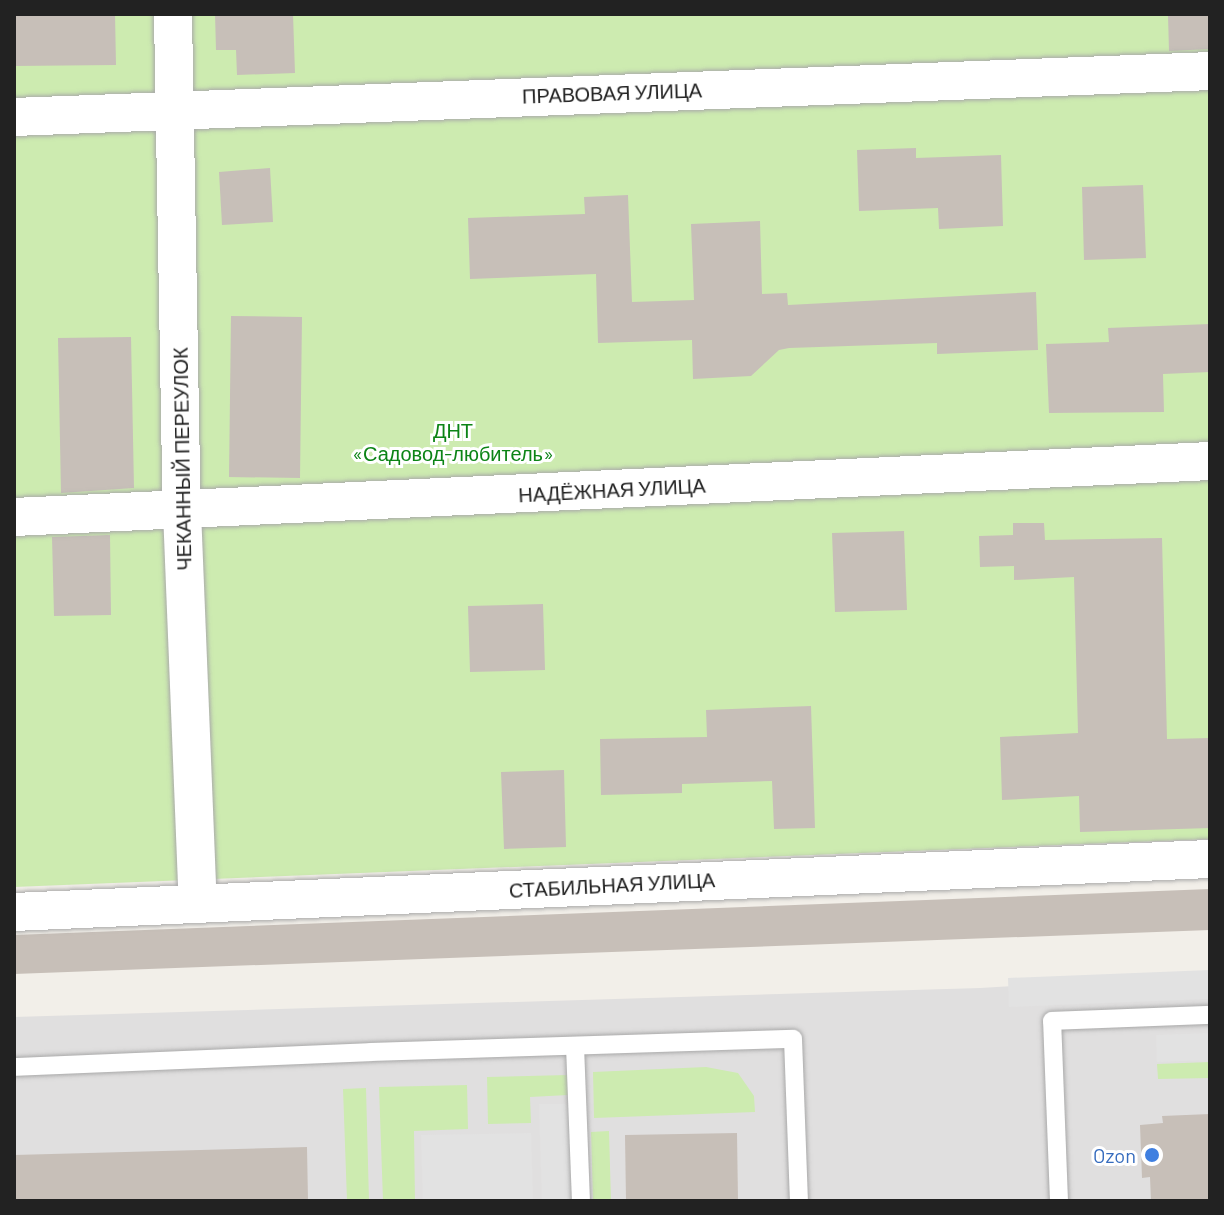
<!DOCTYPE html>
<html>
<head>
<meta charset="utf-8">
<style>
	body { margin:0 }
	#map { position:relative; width:1224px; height:1215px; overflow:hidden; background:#f2efe9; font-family:Barlow,sans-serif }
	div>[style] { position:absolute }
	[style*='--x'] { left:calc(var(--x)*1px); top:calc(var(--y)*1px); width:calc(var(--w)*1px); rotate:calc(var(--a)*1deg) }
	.residential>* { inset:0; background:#e0dfdf }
	.grass>* { inset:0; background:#cdebb0 }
	.parking>* { inset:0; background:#e2e2e2 }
	.building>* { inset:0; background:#c7bfb8 }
	.roads { filter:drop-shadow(0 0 2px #a9a9a9) drop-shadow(0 0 2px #a9a9a9) }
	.service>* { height:18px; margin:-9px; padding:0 9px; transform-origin:9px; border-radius:9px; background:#fff }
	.minor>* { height:38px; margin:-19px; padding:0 19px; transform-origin:19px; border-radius:19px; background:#fff }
	.dots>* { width:22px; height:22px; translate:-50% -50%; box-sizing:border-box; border:4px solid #fff; border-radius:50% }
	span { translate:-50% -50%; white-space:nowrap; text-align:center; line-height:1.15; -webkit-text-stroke:6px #fff; paint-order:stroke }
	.street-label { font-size:20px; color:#222 }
	.park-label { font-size:20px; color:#0c8416 }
	.shop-label { font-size:20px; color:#366cbe }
	.right { translate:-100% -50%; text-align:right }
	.frame { position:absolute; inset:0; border:16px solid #222; pointer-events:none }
</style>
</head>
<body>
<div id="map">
	<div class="residential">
		<div style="clip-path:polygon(1210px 975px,1210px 1201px,14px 1201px,14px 1017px,980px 988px)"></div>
	</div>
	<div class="grass">
		<div style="clip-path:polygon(14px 14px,1210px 14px,1210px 839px,14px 887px)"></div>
		<div style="clip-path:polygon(1210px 1062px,1210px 1078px,1158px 1079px,1157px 1064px)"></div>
		<div style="clip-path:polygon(706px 1067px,738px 1073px,754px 1096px,755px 1112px,594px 1118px,593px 1072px)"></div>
		<div style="clip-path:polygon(568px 1075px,568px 1095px,530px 1097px,531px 1123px,488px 1124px,487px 1077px)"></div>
		<div style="clip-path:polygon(467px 1085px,468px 1129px,414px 1131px,415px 1201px,383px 1201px,379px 1087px)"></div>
		<div style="clip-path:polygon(366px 1088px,369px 1201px,347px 1201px,343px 1089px)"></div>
		<div style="clip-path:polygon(609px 1131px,611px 1201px,593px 1201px,591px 1132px)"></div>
	</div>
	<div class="parking">
		<div style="clip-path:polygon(1210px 970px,1210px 999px,1009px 1007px,1008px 978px)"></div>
		<div style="clip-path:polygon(1210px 1033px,1210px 1060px,1157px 1062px,1156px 1035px)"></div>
		<div style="clip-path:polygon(539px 1104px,571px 1104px,573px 1201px,542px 1201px)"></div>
		<div style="clip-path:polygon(531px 1133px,533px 1201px,423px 1201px,421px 1135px)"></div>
	</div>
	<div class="building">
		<div style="clip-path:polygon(14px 14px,115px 14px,116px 65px,14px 66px)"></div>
		<div style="clip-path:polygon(215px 14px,293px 14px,295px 73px,237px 75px,236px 50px,216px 50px)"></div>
		<div style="clip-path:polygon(1210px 14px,1210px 49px,1169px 51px,1168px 15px)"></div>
		<div style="clip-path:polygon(916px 148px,916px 158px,1001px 155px,1003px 226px,939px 229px,938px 208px,859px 211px,857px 150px)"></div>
		<div style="clip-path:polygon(270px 168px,273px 222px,222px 225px,219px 172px)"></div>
		<div style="clip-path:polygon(1143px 185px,1146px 258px,1084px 260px,1082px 187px)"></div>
		<div style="clip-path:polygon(628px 195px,632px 302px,694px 300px,691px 224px,760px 221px,762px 294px,787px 293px,788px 305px,1036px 292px,1038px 350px,937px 354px,937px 343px,789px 348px,779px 350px,751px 376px,693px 379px,692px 340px,598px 343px,596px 274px,470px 279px,468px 218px,585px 214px,584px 197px)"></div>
		<div style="clip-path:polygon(231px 316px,302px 317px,300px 478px,229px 477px)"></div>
		<div style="clip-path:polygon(1210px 324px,1210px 372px,1163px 374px,1164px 412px,1049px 413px,1046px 344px,1109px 342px,1108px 328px)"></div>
		<div style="clip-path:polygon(131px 337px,134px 488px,61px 493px,58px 338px)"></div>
		<div style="clip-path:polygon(1013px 523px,1044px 523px,1045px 540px,1162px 538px,1167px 739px,1210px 738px,1210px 828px,1080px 832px,1079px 796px,1002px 800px,1000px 737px,1078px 733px,1074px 577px,1014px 580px,1014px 566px,980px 567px,979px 536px,1013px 535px)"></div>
		<div style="clip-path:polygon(904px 531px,907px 610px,835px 612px,832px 533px)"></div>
		<div style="clip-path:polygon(110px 535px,111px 615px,54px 616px,52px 537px)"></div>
		<div style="clip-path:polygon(543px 604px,545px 670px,470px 672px,468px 606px)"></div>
		<div style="clip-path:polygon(811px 706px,815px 828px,774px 829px,772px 781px,682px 784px,682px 793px,601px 795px,600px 739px,707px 737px,706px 710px)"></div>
		<div style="clip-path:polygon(564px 770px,566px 847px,504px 849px,501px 772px)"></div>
		<div style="clip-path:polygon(1210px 889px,1210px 930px,14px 974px,14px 935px)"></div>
		<div style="clip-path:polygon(1210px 1114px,1210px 1201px,1151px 1201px,1150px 1177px,1142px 1178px,1140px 1125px,1163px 1123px,1162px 1116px)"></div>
		<div style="clip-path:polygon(737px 1133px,738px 1201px,626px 1201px,625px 1135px)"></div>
		<div style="clip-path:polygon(307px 1147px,308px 1201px,14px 1201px,14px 1155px)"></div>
	</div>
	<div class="roads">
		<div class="service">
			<div style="--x:575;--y:1046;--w:155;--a:87.8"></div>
			<div style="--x:14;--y:1067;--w:357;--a:-2.4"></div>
			<div style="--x:371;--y:1052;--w:422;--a:-1.8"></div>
			<div style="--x:793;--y:1039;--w:162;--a:87.9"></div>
			<div style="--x:1059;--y:1201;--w:180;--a:-92.2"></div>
			<div style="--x:1052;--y:1021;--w:158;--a:-2.2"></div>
		</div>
		<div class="minor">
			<div style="--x:173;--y:14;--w:497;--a:89"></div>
			<div style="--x:182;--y:511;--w:393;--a:87.7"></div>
			<div style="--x:14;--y:117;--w:1197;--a:-2.2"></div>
			<div style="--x:14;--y:517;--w:1197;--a:-2.68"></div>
			<div style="--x:14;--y:912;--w:1197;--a:-2.54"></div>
		</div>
	</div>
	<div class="dots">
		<div style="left:1152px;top:1155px;background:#3f7fe0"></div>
	</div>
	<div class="street-label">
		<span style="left:612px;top:93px;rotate:-2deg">ПРАВОВАЯ УЛИЦА</span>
		<span style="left:182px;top:459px;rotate:-91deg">ЧЕКАННЫЙ ПЕРЕУЛОК</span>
		<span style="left:612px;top:490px;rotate:-3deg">НАДЁЖНАЯ УЛИЦА</span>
		<span style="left:612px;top:885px;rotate:-3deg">СТАБИЛЬНАЯ УЛИЦА</span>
	</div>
	<div class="park-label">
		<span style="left:453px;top:442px">ДНТ<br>«Садовод-любитель»</span>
	</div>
	<div class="shop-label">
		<span class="right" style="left:1136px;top:1155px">Ozon</span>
	</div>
	<div class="frame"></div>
</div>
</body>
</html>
